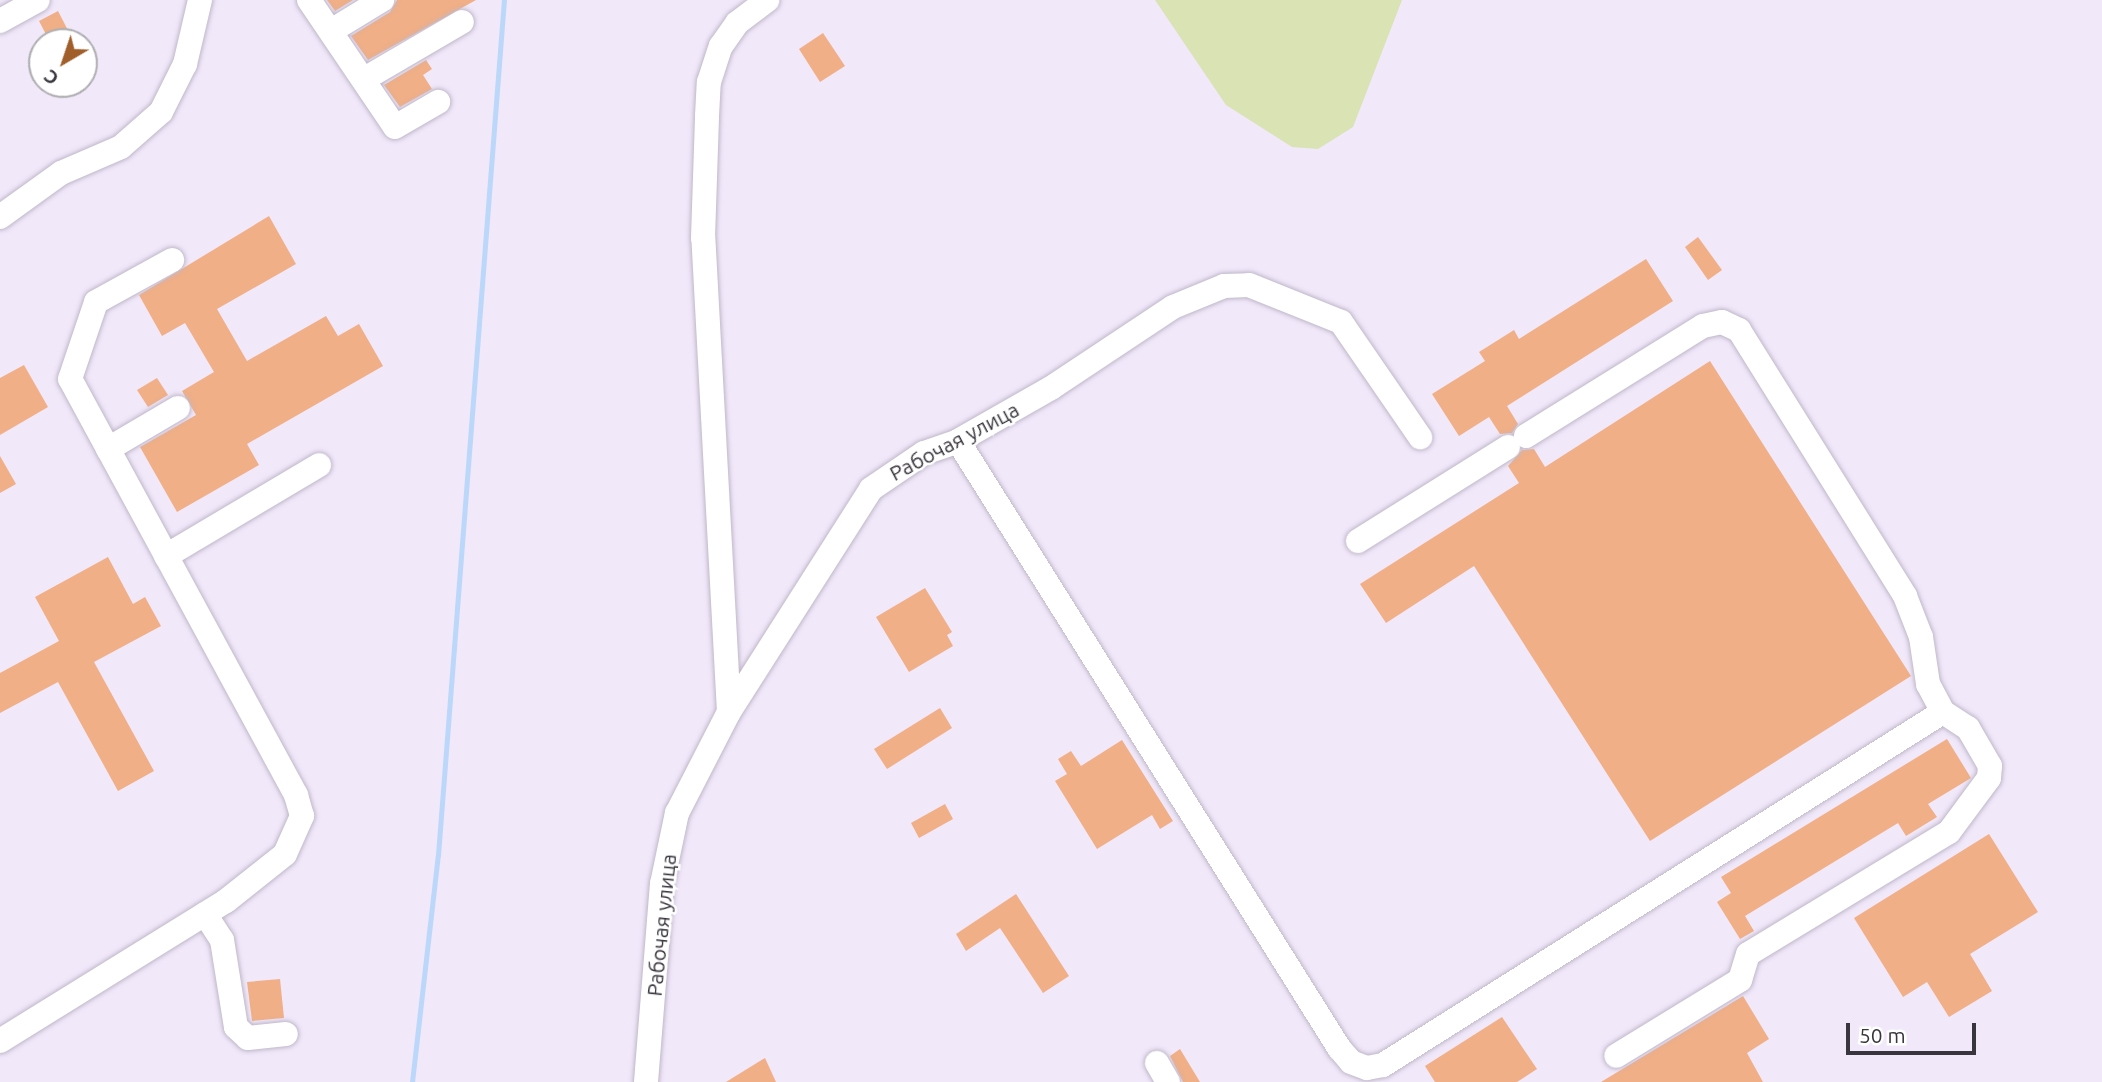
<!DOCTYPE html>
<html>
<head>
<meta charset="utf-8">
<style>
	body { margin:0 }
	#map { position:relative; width:2102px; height:1082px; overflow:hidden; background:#f1e8fa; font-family:Ubuntu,sans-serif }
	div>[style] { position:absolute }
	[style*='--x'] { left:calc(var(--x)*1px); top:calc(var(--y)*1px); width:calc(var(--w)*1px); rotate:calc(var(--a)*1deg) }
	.green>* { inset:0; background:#d9e3b3 }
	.stream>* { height:5px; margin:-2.5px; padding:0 2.5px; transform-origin:2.5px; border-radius:2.5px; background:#bbd7f9 }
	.building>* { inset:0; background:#f0af86 }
	.roads { filter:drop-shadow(0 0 2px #bfb7c9) drop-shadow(0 0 2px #bfb7c9) }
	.minor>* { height:24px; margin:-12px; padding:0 12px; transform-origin:12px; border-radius:12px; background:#fff }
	span { translate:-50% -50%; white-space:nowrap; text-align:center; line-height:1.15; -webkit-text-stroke:5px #fff; paint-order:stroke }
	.street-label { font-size:21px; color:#38353c }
	.north { position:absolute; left:28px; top:28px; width:70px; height:70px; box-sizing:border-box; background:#fff; border:2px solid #afaeb1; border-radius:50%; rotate:219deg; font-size:19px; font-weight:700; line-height:28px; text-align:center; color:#38353c }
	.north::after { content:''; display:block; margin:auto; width:24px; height:32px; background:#a05f2a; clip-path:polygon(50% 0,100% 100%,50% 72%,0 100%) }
	.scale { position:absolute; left:1846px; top:1023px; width:130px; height:32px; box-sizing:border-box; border:4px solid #38353c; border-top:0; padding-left:9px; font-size:21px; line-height:24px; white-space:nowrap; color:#38353c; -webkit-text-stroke:5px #fff; paint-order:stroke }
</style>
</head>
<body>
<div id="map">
	<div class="green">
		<div style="clip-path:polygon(1155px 0,1402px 0,1353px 127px,1318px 149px,1292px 147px,1226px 105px)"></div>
	</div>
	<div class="stream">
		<div style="--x:412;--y:1082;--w:228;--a:-83.5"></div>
		<div style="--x:438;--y:855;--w:858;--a:-85.59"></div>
	</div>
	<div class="building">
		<div style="clip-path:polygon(327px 0,353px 0,335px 11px)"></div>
		<div style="clip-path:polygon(397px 0,476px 0,368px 60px,351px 36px,390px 12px)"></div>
		<div style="clip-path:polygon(58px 11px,74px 42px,50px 42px,39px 21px)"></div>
		<div style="clip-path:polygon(823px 33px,845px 66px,820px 82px,799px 49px)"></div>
		<div style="clip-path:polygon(426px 60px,432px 69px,423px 75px,432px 89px,400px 107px,384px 85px)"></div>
		<div style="clip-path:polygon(269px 216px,296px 264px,217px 309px,247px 361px,326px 316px,338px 336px,359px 324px,383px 366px,247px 444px,259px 465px,177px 512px,140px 447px,196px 415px,182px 391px,214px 372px,185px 323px,162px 336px,139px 295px)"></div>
		<div style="clip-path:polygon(1698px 237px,1722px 270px,1708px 280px,1685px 247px)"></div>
		<div style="clip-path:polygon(1646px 259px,1673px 301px,1507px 406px,1518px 424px,1512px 433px,1500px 434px,1489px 417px,1459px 436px,1432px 394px,1485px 361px,1479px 352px,1514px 330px,1519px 339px)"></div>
		<div style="clip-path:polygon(1710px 361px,1911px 676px,1650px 841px,1474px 566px,1386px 623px,1360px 584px,1519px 483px,1508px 466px,1522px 450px,1534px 449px,1545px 467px)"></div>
		<div style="clip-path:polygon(24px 365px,48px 407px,0 435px,0 378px)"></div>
		<div style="clip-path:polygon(157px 378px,168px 395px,148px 407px,137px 390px)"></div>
		<div style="clip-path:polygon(0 456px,16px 484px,0 493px)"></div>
		<div style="clip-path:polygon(108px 557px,133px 604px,145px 597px,161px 626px,94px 662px,154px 771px,118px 791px,58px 682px,0 713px,0 673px,59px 641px,35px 597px)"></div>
		<div style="clip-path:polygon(925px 588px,952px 632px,947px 635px,953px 646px,909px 672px,876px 617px)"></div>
		<div style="clip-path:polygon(940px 708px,952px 728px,887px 769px,874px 749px)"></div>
		<div style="clip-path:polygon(1947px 739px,1971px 778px,1928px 804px,1937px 817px,1906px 836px,1898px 823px,1745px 916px,1754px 931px,1740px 939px,1717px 902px,1731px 893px,1721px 877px)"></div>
		<div style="clip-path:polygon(1122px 740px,1173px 821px,1160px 829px,1152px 815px,1097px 849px,1055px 781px,1067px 774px,1058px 759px,1071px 751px,1081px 766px)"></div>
		<div style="clip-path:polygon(945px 804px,953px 819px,919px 838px,911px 823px)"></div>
		<div style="clip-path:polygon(1989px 834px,2038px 912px,1970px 954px,1992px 991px,1949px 1017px,1927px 982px,1903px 997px,1854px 918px)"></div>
		<div style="clip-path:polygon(1016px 894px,1069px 976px,1043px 993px,1000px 928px,966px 951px,956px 934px)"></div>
		<div style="clip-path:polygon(280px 979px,284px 1018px,252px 1021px,247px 982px)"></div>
		<div style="clip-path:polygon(1743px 996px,1769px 1039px,1747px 1053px,1763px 1082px,1601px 1082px)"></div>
		<div style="clip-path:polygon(1502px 1017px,1537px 1069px,1517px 1082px,1435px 1082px,1425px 1066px)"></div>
		<div style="clip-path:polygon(1180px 1049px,1200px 1082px,1183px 1082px,1170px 1056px)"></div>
		<div style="clip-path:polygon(765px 1058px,776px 1082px,726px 1082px)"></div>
	</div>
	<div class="roads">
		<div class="minor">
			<div style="--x:309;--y:0;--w:153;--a:55.9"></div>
			<div style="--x:395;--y:127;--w:50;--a:-30.2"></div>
			<div style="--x:0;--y:21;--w:43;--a:-28.9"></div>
			<div style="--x:331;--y:31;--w:60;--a:-31.3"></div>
			<div style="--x:366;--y:78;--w:111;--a:-30.3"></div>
			<div style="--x:0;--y:217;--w:75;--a:-35.8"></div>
			<div style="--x:61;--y:173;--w:65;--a:-23.4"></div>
			<div style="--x:121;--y:147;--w:53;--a:-41.2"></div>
			<div style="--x:161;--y:112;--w:54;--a:-63.4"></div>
			<div style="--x:185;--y:64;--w:66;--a:-76.8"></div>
			<div style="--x:1526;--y:436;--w:208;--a:-31.9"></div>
			<div style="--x:1703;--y:326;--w:19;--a:-12"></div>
			<div style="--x:1722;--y:322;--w:19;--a:25"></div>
			<div style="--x:1739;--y:330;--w:314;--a:58"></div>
			<div style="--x:1905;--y:596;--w:44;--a:68.7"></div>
			<div style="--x:1921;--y:637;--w:48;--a:81.5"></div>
			<div style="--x:1928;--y:684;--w:32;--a:62"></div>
			<div style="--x:1943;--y:712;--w:30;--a:33"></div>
			<div style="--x:1968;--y:728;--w:44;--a:59.9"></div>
			<div style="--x:1990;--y:766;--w:12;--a:95"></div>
			<div style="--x:1989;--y:778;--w:67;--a:126.5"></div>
			<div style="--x:1949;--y:832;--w:235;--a:148.7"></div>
			<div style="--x:1748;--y:954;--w:27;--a:107"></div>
			<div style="--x:1740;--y:980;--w:145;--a:148.5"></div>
			<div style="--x:958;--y:441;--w:717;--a:57.88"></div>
			<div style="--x:1339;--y:1048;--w:18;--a:49"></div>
			<div style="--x:1351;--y:1062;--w:17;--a:21"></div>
			<div style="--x:1367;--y:1068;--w:16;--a:-11"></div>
			<div style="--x:1383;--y:1065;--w:662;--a:-32.23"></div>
			<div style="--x:108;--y:449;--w:81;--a:-30.4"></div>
			<div style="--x:1358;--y:541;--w:177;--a:-32.1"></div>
			<div style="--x:166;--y:556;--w:178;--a:-30.7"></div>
			<div style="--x:729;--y:712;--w:475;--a:-93.1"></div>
			<div style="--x:703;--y:238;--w:122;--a:-88.1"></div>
			<div style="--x:707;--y:116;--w:34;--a:-87"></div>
			<div style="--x:709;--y:82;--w:38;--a:-72"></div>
			<div style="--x:721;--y:46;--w:28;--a:-55"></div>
			<div style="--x:737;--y:23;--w:38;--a:-37"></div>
			<div style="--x:205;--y:914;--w:31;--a:57"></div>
			<div style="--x:222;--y:940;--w:88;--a:80.9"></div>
			<div style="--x:236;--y:1027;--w:16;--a:43"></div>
			<div style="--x:248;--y:1038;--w:38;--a:-6"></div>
			<div style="--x:0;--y:1041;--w:266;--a:-31.8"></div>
			<div style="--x:226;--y:901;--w:75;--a:-38.5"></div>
			<div style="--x:285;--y:854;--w:42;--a:-65.9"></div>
			<div style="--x:302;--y:816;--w:22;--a:-106"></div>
			<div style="--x:296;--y:795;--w:473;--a:-118.5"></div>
			<div style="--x:70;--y:379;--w:81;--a:-71.3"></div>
			<div style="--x:96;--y:302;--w:87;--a:-28.9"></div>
			<div style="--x:1157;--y:1063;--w:22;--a:60"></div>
			<div style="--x:646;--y:1082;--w:199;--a:-85.4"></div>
			<div style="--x:662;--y:884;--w:73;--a:-78.1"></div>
			<div style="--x:677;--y:813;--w:114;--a:-62.8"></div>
			<div style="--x:729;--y:712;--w:264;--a:-57.5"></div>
			<div style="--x:871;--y:489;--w:64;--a:-34.2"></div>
			<div style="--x:924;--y:453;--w:36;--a:-19"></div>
			<div style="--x:958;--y:441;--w:107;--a:-29.7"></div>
			<div style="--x:1051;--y:388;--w:146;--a:-33.6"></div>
			<div style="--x:1173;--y:307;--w:55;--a:-22.4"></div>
			<div style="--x:1224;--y:286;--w:25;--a:-2"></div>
			<div style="--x:1249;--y:285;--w:99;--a:21.9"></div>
			<div style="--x:1341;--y:322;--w:140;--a:55.5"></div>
		</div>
	</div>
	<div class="street-label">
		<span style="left:954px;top:441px;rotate:-28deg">Рабочая улица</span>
		<span style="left:661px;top:925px;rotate:-84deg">Рабочая улица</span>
	</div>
	<div class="north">С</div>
	<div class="scale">50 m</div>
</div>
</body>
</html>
